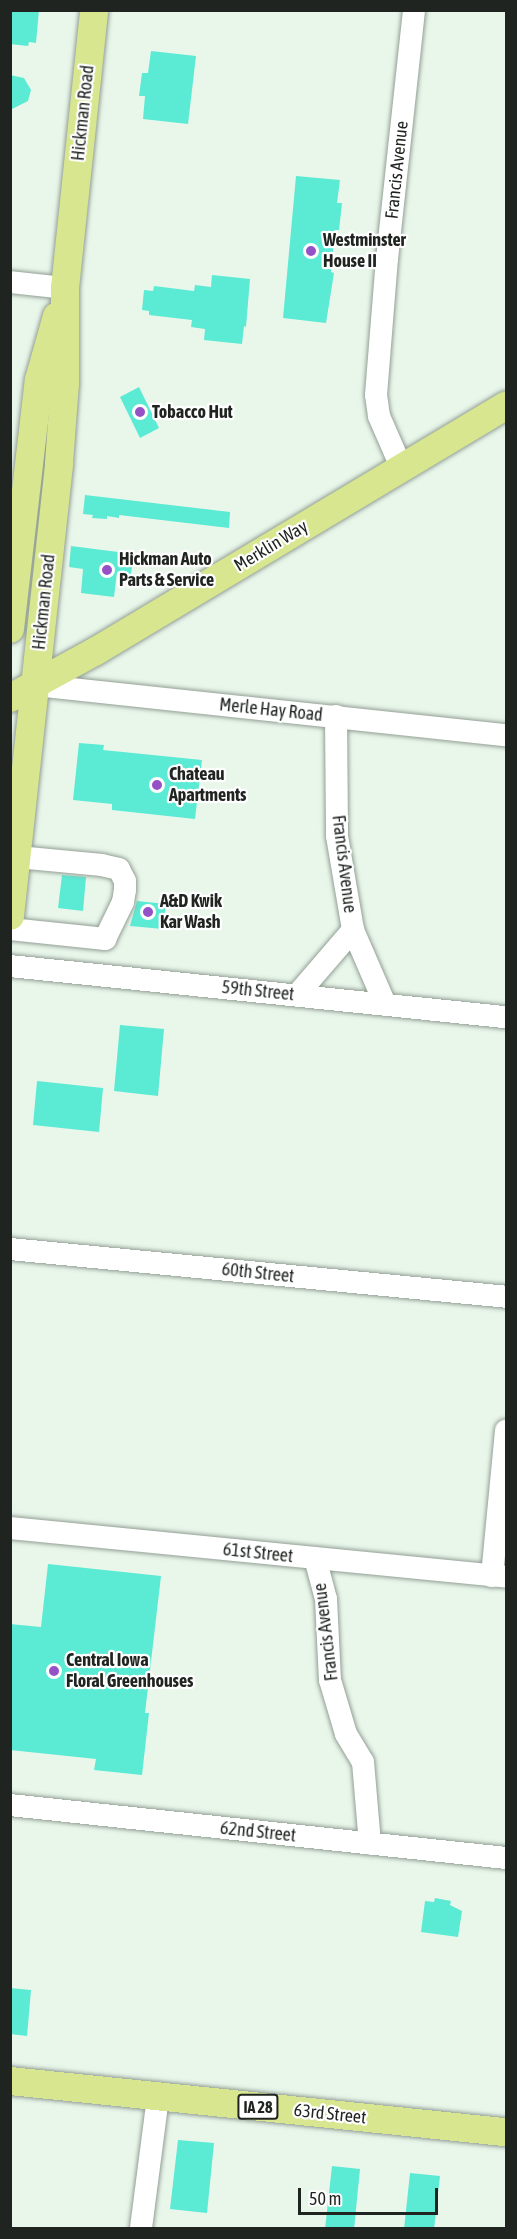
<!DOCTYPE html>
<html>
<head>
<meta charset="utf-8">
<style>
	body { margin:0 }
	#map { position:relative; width:517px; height:2239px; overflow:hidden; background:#e9f7eb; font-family:"Asap Condensed",sans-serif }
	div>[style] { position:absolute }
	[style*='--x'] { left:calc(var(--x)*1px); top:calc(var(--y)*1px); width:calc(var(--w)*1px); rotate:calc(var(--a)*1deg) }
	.building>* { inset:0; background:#5bead4 }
	.roads { filter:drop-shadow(0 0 2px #939f95) drop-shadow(0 0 2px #939f95) }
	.minor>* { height:22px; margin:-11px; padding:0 11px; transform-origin:11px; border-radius:11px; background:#fff }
	.major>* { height:28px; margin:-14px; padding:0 14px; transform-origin:14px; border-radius:14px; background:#d8e68f }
	.dots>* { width:16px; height:16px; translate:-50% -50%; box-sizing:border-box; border:3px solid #fff; border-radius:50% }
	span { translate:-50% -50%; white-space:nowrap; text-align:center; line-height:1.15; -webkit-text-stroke:4.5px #fff; paint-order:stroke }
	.shield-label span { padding:2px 4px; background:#fff; border:2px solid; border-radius:4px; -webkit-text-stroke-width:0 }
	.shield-label { font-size:16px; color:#1f2420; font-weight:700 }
	.street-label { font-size:18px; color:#1f2420 }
	.poi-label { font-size:18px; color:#1f2420; font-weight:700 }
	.left { translate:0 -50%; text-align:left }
	.frame { position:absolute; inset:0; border:12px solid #1f2420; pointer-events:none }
	.scale { position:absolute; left:298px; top:2188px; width:140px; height:27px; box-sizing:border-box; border:3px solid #1f2420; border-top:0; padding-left:8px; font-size:18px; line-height:21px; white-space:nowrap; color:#1f2420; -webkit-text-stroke:4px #fff; paint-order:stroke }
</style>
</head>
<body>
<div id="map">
	<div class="building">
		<div style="clip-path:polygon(10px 10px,39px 10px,36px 43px,29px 42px,28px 46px,10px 44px)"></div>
		<div style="clip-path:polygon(151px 51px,196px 56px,188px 124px,143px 119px,145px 96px,139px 96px,142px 73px,148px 73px)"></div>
		<div style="clip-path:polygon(10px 75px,24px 78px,31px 90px,28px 101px,10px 110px)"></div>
		<div style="clip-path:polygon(296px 176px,340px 180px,337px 203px,342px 203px,339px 230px,335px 230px,331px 272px,334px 273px,326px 323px,283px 318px)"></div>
		<div style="clip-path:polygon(212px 275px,250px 279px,246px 327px,244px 326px,242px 344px,204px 340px,205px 329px,191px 327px,192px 320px,149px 315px,149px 311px,142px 310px,144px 290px,153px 291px,154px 286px,194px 291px,195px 285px,211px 287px)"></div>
		<div style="clip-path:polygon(139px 387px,159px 428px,140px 438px,120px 397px)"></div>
		<div style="clip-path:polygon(85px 495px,230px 512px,229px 528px,119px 515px,119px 518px,107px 516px,107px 519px,92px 518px,93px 515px,83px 514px)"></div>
		<div style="clip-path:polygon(71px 546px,134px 554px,131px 574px,117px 572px,114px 597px,81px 593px,83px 569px,69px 567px)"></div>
		<div style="clip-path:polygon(79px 743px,104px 745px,103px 750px,202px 760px,195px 819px,112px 810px,112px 804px,73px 800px)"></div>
		<div style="clip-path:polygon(62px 875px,86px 877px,83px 911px,58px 908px)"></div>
		<div style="clip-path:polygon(137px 901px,166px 904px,163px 929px,130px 926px)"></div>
		<div style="clip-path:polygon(120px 1025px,164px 1029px,158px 1096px,114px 1091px)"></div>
		<div style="clip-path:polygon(37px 1081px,103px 1088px,99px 1132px,33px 1125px)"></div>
		<div style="clip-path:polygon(48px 1564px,161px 1576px,145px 1713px,149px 1713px,142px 1775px,94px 1770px,96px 1759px,10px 1750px,10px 1624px,41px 1627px)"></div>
		<div style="clip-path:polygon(435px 1898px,451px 1901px,450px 1905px,462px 1911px,458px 1937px,421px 1932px,425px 1901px,434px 1902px)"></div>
		<div style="clip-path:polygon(10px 1988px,31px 1990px,27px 2036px,10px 2034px)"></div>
		<div style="clip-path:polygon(178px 2140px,214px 2143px,207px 2213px,170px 2209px)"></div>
		<div style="clip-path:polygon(332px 2166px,360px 2169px,354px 2229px,325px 2229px)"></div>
		<div style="clip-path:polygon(410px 2173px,440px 2176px,434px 2229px,404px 2229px)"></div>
	</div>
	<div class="roads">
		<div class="minor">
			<div style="--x:10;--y:282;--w:55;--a:6.2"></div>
			<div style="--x:402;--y:469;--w:58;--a:-113.5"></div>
			<div style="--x:379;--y:416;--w:21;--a:-98"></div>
			<div style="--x:376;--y:395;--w:136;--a:-85.4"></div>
			<div style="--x:387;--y:259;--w:250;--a:-83.8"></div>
			<div style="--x:35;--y:685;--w:474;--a:6.1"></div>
			<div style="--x:336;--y:716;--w:120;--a:89.5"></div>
			<div style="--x:337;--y:836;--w:95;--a:80.3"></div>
			<div style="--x:353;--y:930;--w:81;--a:66.6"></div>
			<div style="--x:10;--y:929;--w:96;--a:6"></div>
			<div style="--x:105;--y:939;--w:41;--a:-64.1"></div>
			<div style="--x:123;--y:902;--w:12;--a:-81"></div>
			<div style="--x:125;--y:890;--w:9;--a:-90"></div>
			<div style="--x:125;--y:881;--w:13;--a:-117"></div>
			<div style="--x:119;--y:869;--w:17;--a:-167"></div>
			<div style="--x:102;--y:865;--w:85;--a:-174.6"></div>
			<div style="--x:10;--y:966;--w:499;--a:5.9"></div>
			<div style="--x:297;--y:995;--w:86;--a:-49.3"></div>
			<div style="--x:10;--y:1249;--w:498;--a:5.5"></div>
			<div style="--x:10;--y:1528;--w:498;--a:5.6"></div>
			<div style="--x:315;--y:1558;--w:42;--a:75"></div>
			<div style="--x:326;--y:1599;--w:81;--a:87.2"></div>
			<div style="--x:330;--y:1680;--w:56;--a:73.5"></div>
			<div style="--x:346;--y:1734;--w:33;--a:59"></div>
			<div style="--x:363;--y:1762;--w:82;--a:85.1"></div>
			<div style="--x:492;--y:1576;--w:146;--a:-84.5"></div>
			<div style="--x:10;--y:1805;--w:499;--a:6.1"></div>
			<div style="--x:141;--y:2228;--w:132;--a:-82.6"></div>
		</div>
		<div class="major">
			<div style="--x:10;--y:629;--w:251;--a:-83.4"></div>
			<div style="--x:39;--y:380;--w:66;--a:-74.3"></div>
			<div style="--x:10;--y:698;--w:98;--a:-28.7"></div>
			<div style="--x:96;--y:651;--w:478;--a:-30.9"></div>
			<div style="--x:10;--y:916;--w:456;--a:-83.8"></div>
			<div style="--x:59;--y:463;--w:79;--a:-85.7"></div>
			<div style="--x:65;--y:384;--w:96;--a:-90"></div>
			<div style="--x:65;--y:288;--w:280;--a:-84"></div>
			<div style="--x:10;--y:2081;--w:499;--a:5.9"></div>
		</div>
	</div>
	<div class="dots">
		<div style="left:311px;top:251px;background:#9552c7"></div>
		<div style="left:140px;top:412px;background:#9552c7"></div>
		<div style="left:107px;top:570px;background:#9552c7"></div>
		<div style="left:157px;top:785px;background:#9552c7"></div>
		<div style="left:148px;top:912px;background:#9552c7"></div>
		<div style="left:54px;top:1671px;background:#9552c7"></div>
	</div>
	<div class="shield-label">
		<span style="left:258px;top:2107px">IA 28</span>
	</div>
	<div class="street-label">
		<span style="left:83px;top:113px;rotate:-84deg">Hickman Road</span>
		<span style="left:397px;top:170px;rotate:-84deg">Francis Avenue</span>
		<span style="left:271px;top:546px;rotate:-31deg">Merklin Way</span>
		<span style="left:44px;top:602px;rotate:-84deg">Hickman Road</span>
		<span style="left:271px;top:710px;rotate:6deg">Merle Hay Road</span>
		<span style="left:344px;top:864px;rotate:83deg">Francis Avenue</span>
		<span style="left:258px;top:991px;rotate:6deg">59th Street</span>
		<span style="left:258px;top:1273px;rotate:6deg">60th Street</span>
		<span style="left:258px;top:1553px;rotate:6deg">61st Street</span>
		<span style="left:326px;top:1632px;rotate:-97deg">Francis Avenue</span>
		<span style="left:258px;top:1832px;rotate:6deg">62nd Street</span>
		<span style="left:330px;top:2114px;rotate:6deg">63rd Street</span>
	</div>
	<div class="poi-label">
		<span class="left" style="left:323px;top:251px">Westminster<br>House II</span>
		<span class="left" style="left:152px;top:412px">Tobacco Hut</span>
		<span class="left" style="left:119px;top:570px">Hickman Auto<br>Parts &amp; Service</span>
		<span class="left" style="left:169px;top:785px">Chateau<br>Apartments</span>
		<span class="left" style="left:160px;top:912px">A&amp;D Kwik<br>Kar Wash</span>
		<span class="left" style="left:66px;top:1671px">Central Iowa<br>Floral Greenhouses</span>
	</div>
	<div class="frame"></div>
	<div class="scale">50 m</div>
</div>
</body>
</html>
